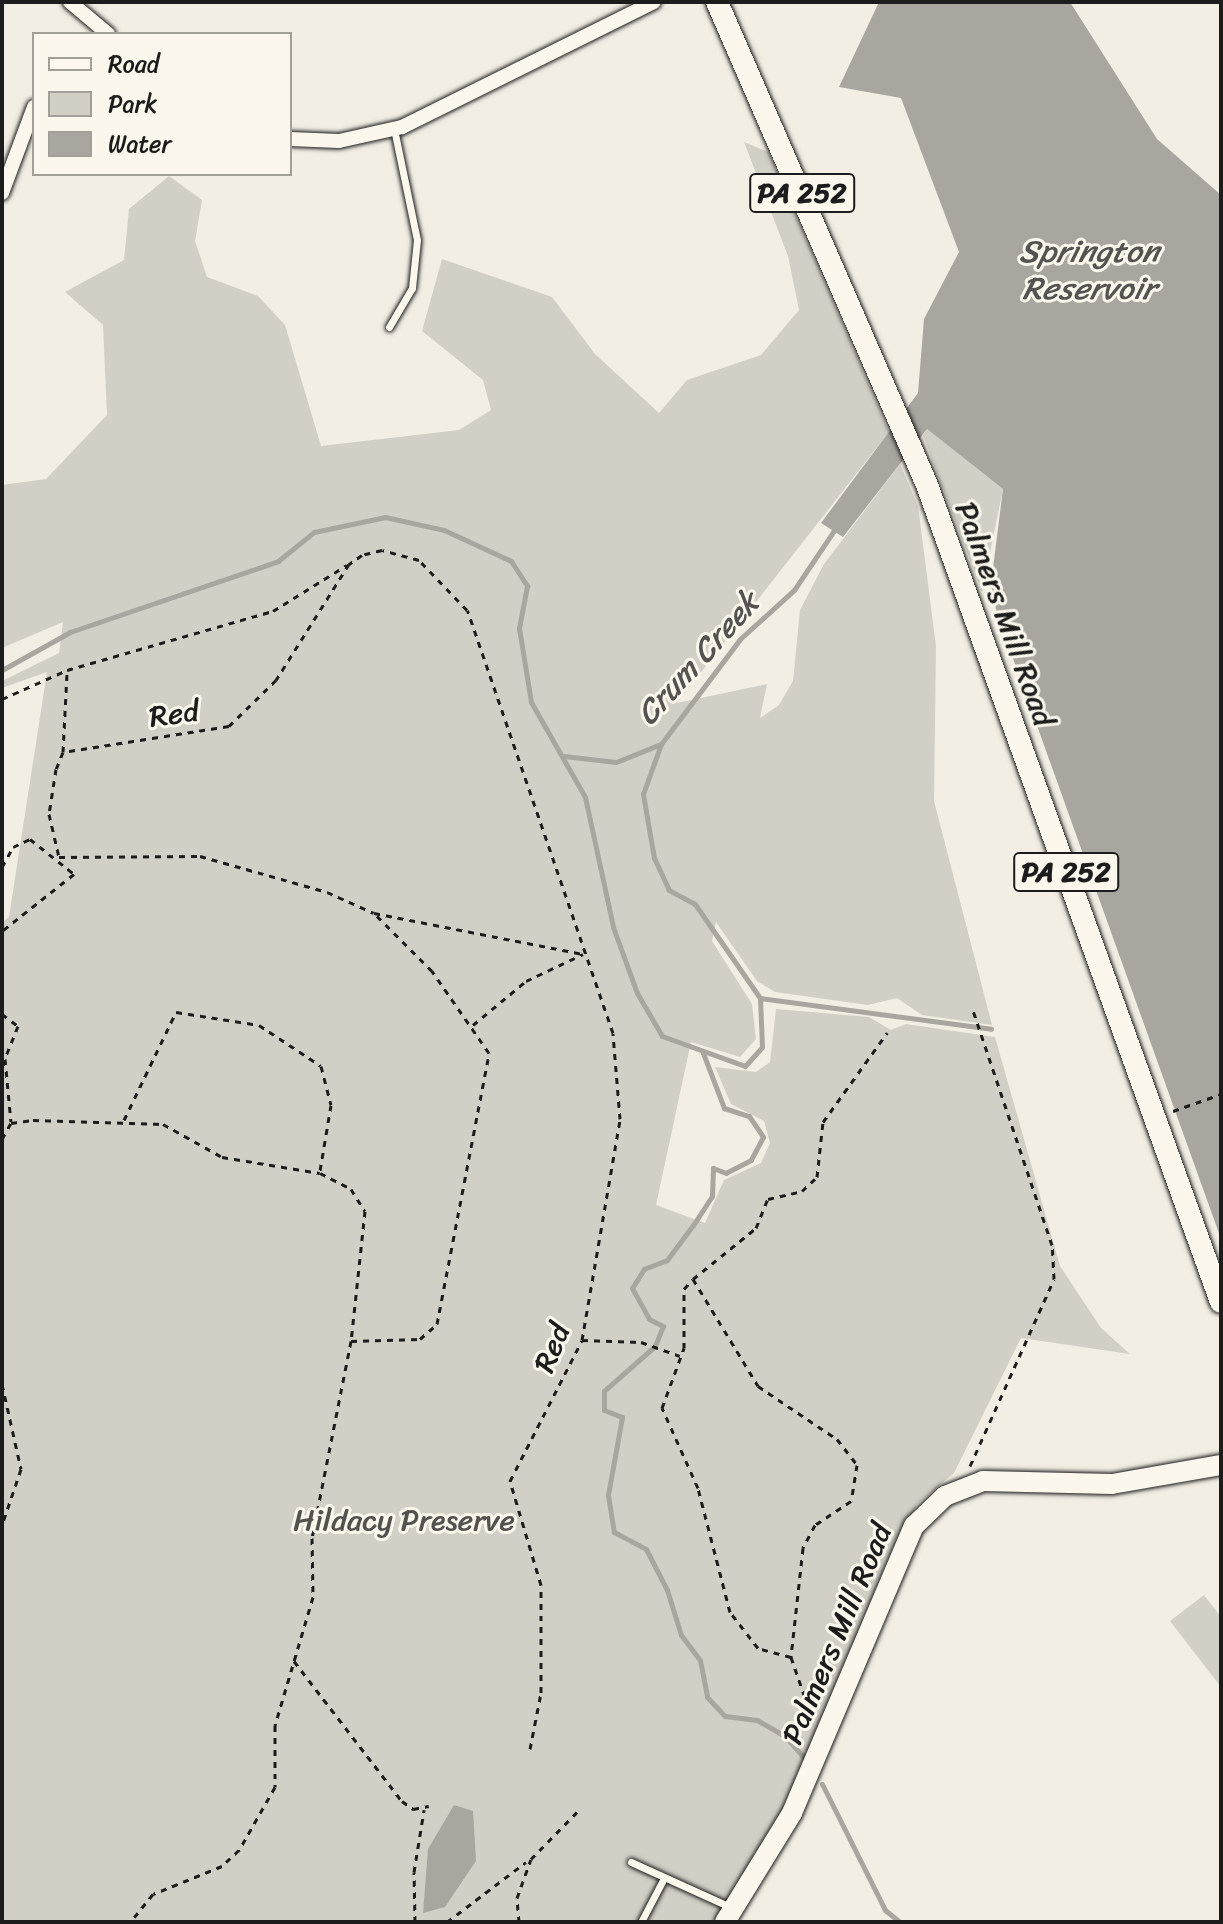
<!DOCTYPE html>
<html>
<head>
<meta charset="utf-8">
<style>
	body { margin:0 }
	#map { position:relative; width:1223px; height:1924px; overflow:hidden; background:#f2eee4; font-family:Sriracha,sans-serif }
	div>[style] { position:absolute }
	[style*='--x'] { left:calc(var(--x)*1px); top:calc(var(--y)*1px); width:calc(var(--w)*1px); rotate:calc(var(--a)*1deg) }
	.green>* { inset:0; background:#d2cfc6 }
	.water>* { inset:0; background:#a9a6a0 }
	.stream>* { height:5px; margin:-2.5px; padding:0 2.5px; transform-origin:2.5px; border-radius:2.5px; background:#a9a6a0 }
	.path>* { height:3px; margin-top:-1.5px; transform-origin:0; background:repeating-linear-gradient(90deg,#1c1c1c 0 6px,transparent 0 12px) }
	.roads { filter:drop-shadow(0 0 2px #1c1c1c) drop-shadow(0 0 2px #1c1c1c) }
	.lane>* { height:7px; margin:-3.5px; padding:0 3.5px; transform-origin:3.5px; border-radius:3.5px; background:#fbf7ec }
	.street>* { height:14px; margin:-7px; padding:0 7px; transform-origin:7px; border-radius:7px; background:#fbf7ec }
	.secondary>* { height:20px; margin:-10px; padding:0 10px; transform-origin:10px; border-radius:10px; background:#fbf7ec }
	.primary>* { height:22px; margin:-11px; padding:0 11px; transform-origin:11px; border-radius:11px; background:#fbf7ec }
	span { translate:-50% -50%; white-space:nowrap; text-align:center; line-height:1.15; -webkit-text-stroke:6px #fbf7ec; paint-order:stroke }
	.shield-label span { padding:2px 6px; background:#fbf7ec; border:2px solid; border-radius:6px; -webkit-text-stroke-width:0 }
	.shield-label { font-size:28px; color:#1c1c1c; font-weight:700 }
	.street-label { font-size:30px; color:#1c1c1c }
	.park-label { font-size:30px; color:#53524f }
	.water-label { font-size:32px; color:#545351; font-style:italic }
	.frame { position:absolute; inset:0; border:4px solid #1c1c1c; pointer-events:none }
	.legend { position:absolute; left:32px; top:32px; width:260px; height:144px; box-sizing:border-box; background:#fbf7ec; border:2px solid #a29f99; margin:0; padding:10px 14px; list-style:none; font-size:24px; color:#1c1c1c }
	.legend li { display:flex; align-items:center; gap:16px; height:40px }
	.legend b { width:40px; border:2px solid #a29f99 }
</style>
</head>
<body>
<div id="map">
	<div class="green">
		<div style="clip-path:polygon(744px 142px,768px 152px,889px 432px,677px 703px,767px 684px,760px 718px,779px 705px,793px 681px,800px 610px,824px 564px,900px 464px,918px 506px,936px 646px,934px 801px,992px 1025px,922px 1015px,897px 998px,868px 1005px,775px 992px,757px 981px,716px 922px,712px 941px,752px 1004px,756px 1039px,740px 1057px,691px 1042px,656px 1205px,705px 1223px,724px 1180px,761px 1163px,770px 1143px,764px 1121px,731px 1104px,715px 1067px,756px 1072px,770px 1062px,776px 1009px,869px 1017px,891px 1030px,906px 1024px,995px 1037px,1060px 1266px,1101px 1328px,1130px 1354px,1021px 1338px,954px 1473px,917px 1504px,786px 1807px,716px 1922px,2px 1922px,2px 923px,9px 917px,47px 672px,2px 688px,2px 681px,59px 653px,63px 622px,2px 648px,2px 485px,46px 479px,107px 415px,103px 325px,65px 292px,124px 260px,129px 209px,169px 176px,202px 200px,195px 241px,207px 277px,258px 296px,285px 325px,321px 446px,459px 430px,491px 410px,483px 380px,422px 331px,442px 259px,552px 297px,595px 354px,659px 413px,687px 380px,761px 355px,799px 310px,788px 256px)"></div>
		<div style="clip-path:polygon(927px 429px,1003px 489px,982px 592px,923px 435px)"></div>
		<div style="clip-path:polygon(1204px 1595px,1221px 1617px,1221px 1687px,1170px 1621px)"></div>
	</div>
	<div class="water">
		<div style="clip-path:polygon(879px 2px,1070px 2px,1157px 139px,1221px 195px,1221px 1239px,997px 614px,991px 584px,1003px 489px,927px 429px,843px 537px,821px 523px,918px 393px,924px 319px,959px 252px,901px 98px,839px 87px)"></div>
		<div style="clip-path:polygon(454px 1805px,473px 1811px,476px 1861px,445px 1907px,423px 1913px,428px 1849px)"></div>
	</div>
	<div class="stream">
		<div style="--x:2;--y:670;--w:78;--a:-29.2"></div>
		<div style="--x:70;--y:632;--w:220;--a:-18.8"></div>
		<div style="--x:278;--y:561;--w:46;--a:-38.9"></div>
		<div style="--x:314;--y:532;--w:73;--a:-11.9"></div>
		<div style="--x:385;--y:517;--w:60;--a:12.4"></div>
		<div style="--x:444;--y:530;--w:74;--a:24.8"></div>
		<div style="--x:511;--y:561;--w:30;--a:57"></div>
		<div style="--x:527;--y:586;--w:43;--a:100.8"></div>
		<div style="--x:519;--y:628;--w:75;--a:80.8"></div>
		<div style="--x:531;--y:702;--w:109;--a:60.4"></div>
		<div style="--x:585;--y:797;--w:133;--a:77.8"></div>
		<div style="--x:613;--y:927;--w:70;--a:70"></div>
		<div style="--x:637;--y:993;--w:50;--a:59.8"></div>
		<div style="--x:662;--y:1036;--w:88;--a:19.9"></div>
		<div style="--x:745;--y:1066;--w:25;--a:-48"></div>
		<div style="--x:762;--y:1047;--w:49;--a:-92.3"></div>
		<div style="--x:760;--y:998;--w:114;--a:-124.7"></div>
		<div style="--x:695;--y:904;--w:30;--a:-152"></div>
		<div style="--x:669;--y:890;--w:35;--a:-115"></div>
		<div style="--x:654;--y:858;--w:65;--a:-99.8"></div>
		<div style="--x:643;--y:794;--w:53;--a:-70.2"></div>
		<div style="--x:564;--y:756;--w:52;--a:6.6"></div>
		<div style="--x:616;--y:762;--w:48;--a:-21.8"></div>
		<div style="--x:661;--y:744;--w:131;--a:-53"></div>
		<div style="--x:740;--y:639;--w:73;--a:-42.2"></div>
		<div style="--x:794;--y:590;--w:77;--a:-56.1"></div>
		<div style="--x:760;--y:998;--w:233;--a:7.6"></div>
		<div style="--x:703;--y:1053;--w:59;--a:69.1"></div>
		<div style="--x:724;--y:1108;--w:26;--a:18"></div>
		<div style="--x:749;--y:1116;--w:25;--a:56"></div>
		<div style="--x:763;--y:1137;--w:26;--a:118"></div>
		<div style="--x:751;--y:1160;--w:28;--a:153"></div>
		<div style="--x:726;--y:1173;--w:14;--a:-159"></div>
		<div style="--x:713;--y:1168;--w:28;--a:92"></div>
		<div style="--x:712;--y:1196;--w:35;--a:123"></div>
		<div style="--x:693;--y:1225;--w:44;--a:126.6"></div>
		<div style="--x:667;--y:1260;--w:25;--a:159"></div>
		<div style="--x:644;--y:1269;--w:22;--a:122"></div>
		<div style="--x:632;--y:1288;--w:35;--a:61"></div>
		<div style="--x:649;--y:1319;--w:16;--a:27"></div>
		<div style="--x:663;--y:1326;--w:22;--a:112"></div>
		<div style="--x:655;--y:1346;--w:68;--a:138.6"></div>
		<div style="--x:604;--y:1391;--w:19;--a:90"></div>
		<div style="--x:604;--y:1410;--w:19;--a:21"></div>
		<div style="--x:622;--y:1417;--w:79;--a:100.2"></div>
		<div style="--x:608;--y:1495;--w:37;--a:81"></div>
		<div style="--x:614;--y:1532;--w:36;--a:28"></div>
		<div style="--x:646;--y:1549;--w:46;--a:62.9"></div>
		<div style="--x:667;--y:1590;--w:47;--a:72.7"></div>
		<div style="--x:681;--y:1635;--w:31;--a:53"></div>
		<div style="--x:700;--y:1660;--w:38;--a:79"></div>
		<div style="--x:707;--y:1697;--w:26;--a:47"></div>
		<div style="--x:725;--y:1716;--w:32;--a:7"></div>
		<div style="--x:757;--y:1720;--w:34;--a:30"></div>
		<div style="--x:786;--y:1737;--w:28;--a:49"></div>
		<div style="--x:822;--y:1784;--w:141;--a:63.4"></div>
		<div style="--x:885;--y:1910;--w:19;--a:39"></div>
	</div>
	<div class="path">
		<div style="--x:2;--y:699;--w:71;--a:-24"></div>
		<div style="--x:67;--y:670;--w:214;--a:-16"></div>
		<div style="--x:273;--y:611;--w:87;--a:-31.9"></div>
		<div style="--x:63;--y:752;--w:80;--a:-87.1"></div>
		<div style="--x:2;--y:867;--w:23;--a:-61"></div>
		<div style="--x:13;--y:847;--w:19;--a:-25"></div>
		<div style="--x:30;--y:839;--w:56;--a:38.5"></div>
		<div style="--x:74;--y:874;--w:92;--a:141.6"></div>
		<div style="--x:2;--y:1014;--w:20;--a:37"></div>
		<div style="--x:18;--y:1026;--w:35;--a:112"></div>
		<div style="--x:5;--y:1059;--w:63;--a:84.6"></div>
		<div style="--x:473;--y:1025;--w:69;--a:-39.7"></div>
		<div style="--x:526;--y:981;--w:63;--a:-25.3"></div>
		<div style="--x:1173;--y:1111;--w:51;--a:-19.5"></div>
		<div style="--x:124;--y:1120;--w:120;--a:-64.3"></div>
		<div style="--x:176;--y:1012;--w:84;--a:8.9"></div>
		<div style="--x:259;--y:1025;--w:74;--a:33.5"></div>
		<div style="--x:321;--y:1066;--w:40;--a:75.6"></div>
		<div style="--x:331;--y:1105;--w:67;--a:99.5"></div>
		<div style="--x:2;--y:1139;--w:18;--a:-61"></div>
		<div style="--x:11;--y:1123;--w:22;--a:-8"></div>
		<div style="--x:33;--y:1120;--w:130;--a:1.8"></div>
		<div style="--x:163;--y:1124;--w:68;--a:29.2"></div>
		<div style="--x:222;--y:1157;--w:99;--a:9.3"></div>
		<div style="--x:320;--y:1173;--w:35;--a:27"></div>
		<div style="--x:351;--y:1189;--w:26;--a:58"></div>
		<div style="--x:365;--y:1211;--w:131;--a:96.1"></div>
		<div style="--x:351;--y:1341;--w:201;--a:101.2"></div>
		<div style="--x:312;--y:1538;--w:59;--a:89"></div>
		<div style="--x:313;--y:1597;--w:134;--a:106.5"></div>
		<div style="--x:275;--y:1725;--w:62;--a:90"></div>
		<div style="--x:275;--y:1787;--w:73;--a:119.7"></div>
		<div style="--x:239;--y:1850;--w:23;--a:137"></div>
		<div style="--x:222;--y:1866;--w:74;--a:157.9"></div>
		<div style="--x:153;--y:1894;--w:36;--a:129"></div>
		<div style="--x:693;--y:1279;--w:125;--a:58.7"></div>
		<div style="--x:758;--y:1386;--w:95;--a:33.9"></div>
		<div style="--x:837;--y:1439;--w:33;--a:52"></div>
		<div style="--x:857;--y:1465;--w:36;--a:99"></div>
		<div style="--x:851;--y:1501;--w:43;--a:146.3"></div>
		<div style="--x:815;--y:1525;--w:26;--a:118"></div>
		<div style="--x:803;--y:1548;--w:110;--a:96.3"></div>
		<div style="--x:791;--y:1657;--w:34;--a:-165"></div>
		<div style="--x:758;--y:1648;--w:46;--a:-127.9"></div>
		<div style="--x:730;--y:1612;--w:128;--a:-104.5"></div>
		<div style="--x:698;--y:1488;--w:88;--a:-114.2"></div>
		<div style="--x:662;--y:1408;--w:64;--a:-69.9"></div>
		<div style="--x:684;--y:1348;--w:59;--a:-90"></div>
		<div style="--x:684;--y:1289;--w:13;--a:-48"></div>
		<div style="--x:693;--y:1279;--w:81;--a:-39"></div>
		<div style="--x:756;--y:1228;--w:31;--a:-68"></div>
		<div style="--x:768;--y:1199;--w:35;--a:-13"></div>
		<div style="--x:802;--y:1191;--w:21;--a:-43"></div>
		<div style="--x:817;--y:1177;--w:55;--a:-83.8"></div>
		<div style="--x:823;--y:1122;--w:110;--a:-54.3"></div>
		<div style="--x:582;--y:1340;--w:59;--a:1.9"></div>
		<div style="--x:641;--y:1342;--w:41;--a:19.7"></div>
		<div style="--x:351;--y:1341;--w:69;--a:-1.7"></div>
		<div style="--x:420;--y:1339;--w:23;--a:-41"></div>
		<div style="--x:437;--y:1324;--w:276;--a:-79.1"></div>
		<div style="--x:489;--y:1053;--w:100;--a:-124.8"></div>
		<div style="--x:432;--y:971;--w:81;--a:-135"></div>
		<div style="--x:2;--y:1384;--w:87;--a:77.4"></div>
		<div style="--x:21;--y:1469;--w:59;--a:108.7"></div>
		<div style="--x:970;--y:1466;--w:205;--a:-65.8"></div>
		<div style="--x:1054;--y:1279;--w:34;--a:-93"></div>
		<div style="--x:1052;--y:1245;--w:251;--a:-108.6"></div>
		<div style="--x:791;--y:1657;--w:68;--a:71"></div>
		<div style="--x:294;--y:1661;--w:177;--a:52.4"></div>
		<div style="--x:402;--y:1801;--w:14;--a:36"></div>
		<div style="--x:413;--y:1809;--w:16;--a:-11"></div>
		<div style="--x:530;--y:1749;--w:57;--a:-78.9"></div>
		<div style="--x:541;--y:1693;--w:108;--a:-90"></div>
		<div style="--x:541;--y:1585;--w:109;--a:-106.6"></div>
		<div style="--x:510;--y:1481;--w:158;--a:-62.9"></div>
		<div style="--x:582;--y:1340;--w:224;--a:-80.2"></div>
		<div style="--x:620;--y:1119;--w:86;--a:-94.7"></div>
		<div style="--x:613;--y:1033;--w:447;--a:-109"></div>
		<div style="--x:467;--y:610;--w:69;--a:-133.8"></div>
		<div style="--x:419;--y:560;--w:38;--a:-165"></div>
		<div style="--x:382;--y:550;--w:21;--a:166"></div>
		<div style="--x:362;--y:555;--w:16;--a:145"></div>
		<div style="--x:349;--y:564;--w:137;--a:122.2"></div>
		<div style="--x:276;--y:680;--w:66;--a:135.6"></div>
		<div style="--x:229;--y:726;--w:168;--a:171.1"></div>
		<div style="--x:63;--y:752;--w:18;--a:112"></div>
		<div style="--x:56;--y:769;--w:46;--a:98.8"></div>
		<div style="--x:49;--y:814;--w:44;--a:76.9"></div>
		<div style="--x:59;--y:857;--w:141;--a:-0.4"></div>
		<div style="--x:200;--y:856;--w:132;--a:15.8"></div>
		<div style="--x:327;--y:892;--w:51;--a:24.1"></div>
		<div style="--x:374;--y:913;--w:213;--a:11.1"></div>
		<div style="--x:415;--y:1922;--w:50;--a:-91.1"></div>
		<div style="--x:414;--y:1872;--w:63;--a:-80.8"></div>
		<div style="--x:447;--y:1922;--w:99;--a:-37.2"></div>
		<div style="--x:519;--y:1922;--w:24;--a:-95"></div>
		<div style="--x:517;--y:1898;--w:41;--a:-70.3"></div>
		<div style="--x:531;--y:1859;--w:67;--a:-45.6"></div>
	</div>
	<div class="roads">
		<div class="lane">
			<div style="--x:389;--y:327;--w:45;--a:-59.5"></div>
			<div style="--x:412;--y:288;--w:48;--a:-84.1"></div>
			<div style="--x:417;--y:240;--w:113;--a:-101.7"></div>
			<div style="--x:631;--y:1862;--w:109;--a:24.4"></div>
			<div style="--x:641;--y:1922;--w:50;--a:-62.4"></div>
		</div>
		<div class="street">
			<div style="--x:70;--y:2;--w:50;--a:40.1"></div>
			<div style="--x:290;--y:139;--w:49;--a:2.3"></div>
			<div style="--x:339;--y:141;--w:65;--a:-12.5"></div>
			<div style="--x:402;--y:127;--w:281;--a:-26.4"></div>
			<div style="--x:2;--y:193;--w:92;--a:-69.6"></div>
		</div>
		<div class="secondary">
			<div style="--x:725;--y:1922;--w:128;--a:-58.4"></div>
			<div style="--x:792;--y:1813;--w:312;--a:-67"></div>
			<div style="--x:914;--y:1526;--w:43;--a:-44.1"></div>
			<div style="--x:945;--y:1496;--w:41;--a:-21.5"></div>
			<div style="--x:983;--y:1481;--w:129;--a:1.3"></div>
			<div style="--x:1112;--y:1484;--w:111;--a:-9.9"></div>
		</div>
		<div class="primary">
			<div style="--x:717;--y:2;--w:527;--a:66.5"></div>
			<div style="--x:927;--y:485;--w:868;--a:70.21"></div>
		</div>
	</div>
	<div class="shield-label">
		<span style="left:802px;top:193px">PA 252</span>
		<span style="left:1066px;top:872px">PA 252</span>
	</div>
	<div class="street-label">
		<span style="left:1005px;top:614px;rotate:70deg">Palmers Mill Road</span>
		<span style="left:174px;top:714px;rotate:-8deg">Red</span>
		<span style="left:552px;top:1348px;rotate:-68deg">Red</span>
		<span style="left:837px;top:1634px;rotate:-67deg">Palmers Mill Road</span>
	</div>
	<div class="park-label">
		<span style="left:404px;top:1520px">Hildacy Preserve</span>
	</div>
	<div class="water-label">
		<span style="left:1089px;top:271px">Springton<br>Reservoir</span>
		<span style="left:698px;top:659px;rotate:-48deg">Crum Creek</span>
	</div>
	<div class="frame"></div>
	<ul class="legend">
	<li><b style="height:10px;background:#fbf7ec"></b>Road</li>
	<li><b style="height:22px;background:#d2cfc6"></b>Park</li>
	<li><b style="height:22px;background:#a9a6a0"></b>Water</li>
	</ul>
</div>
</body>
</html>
